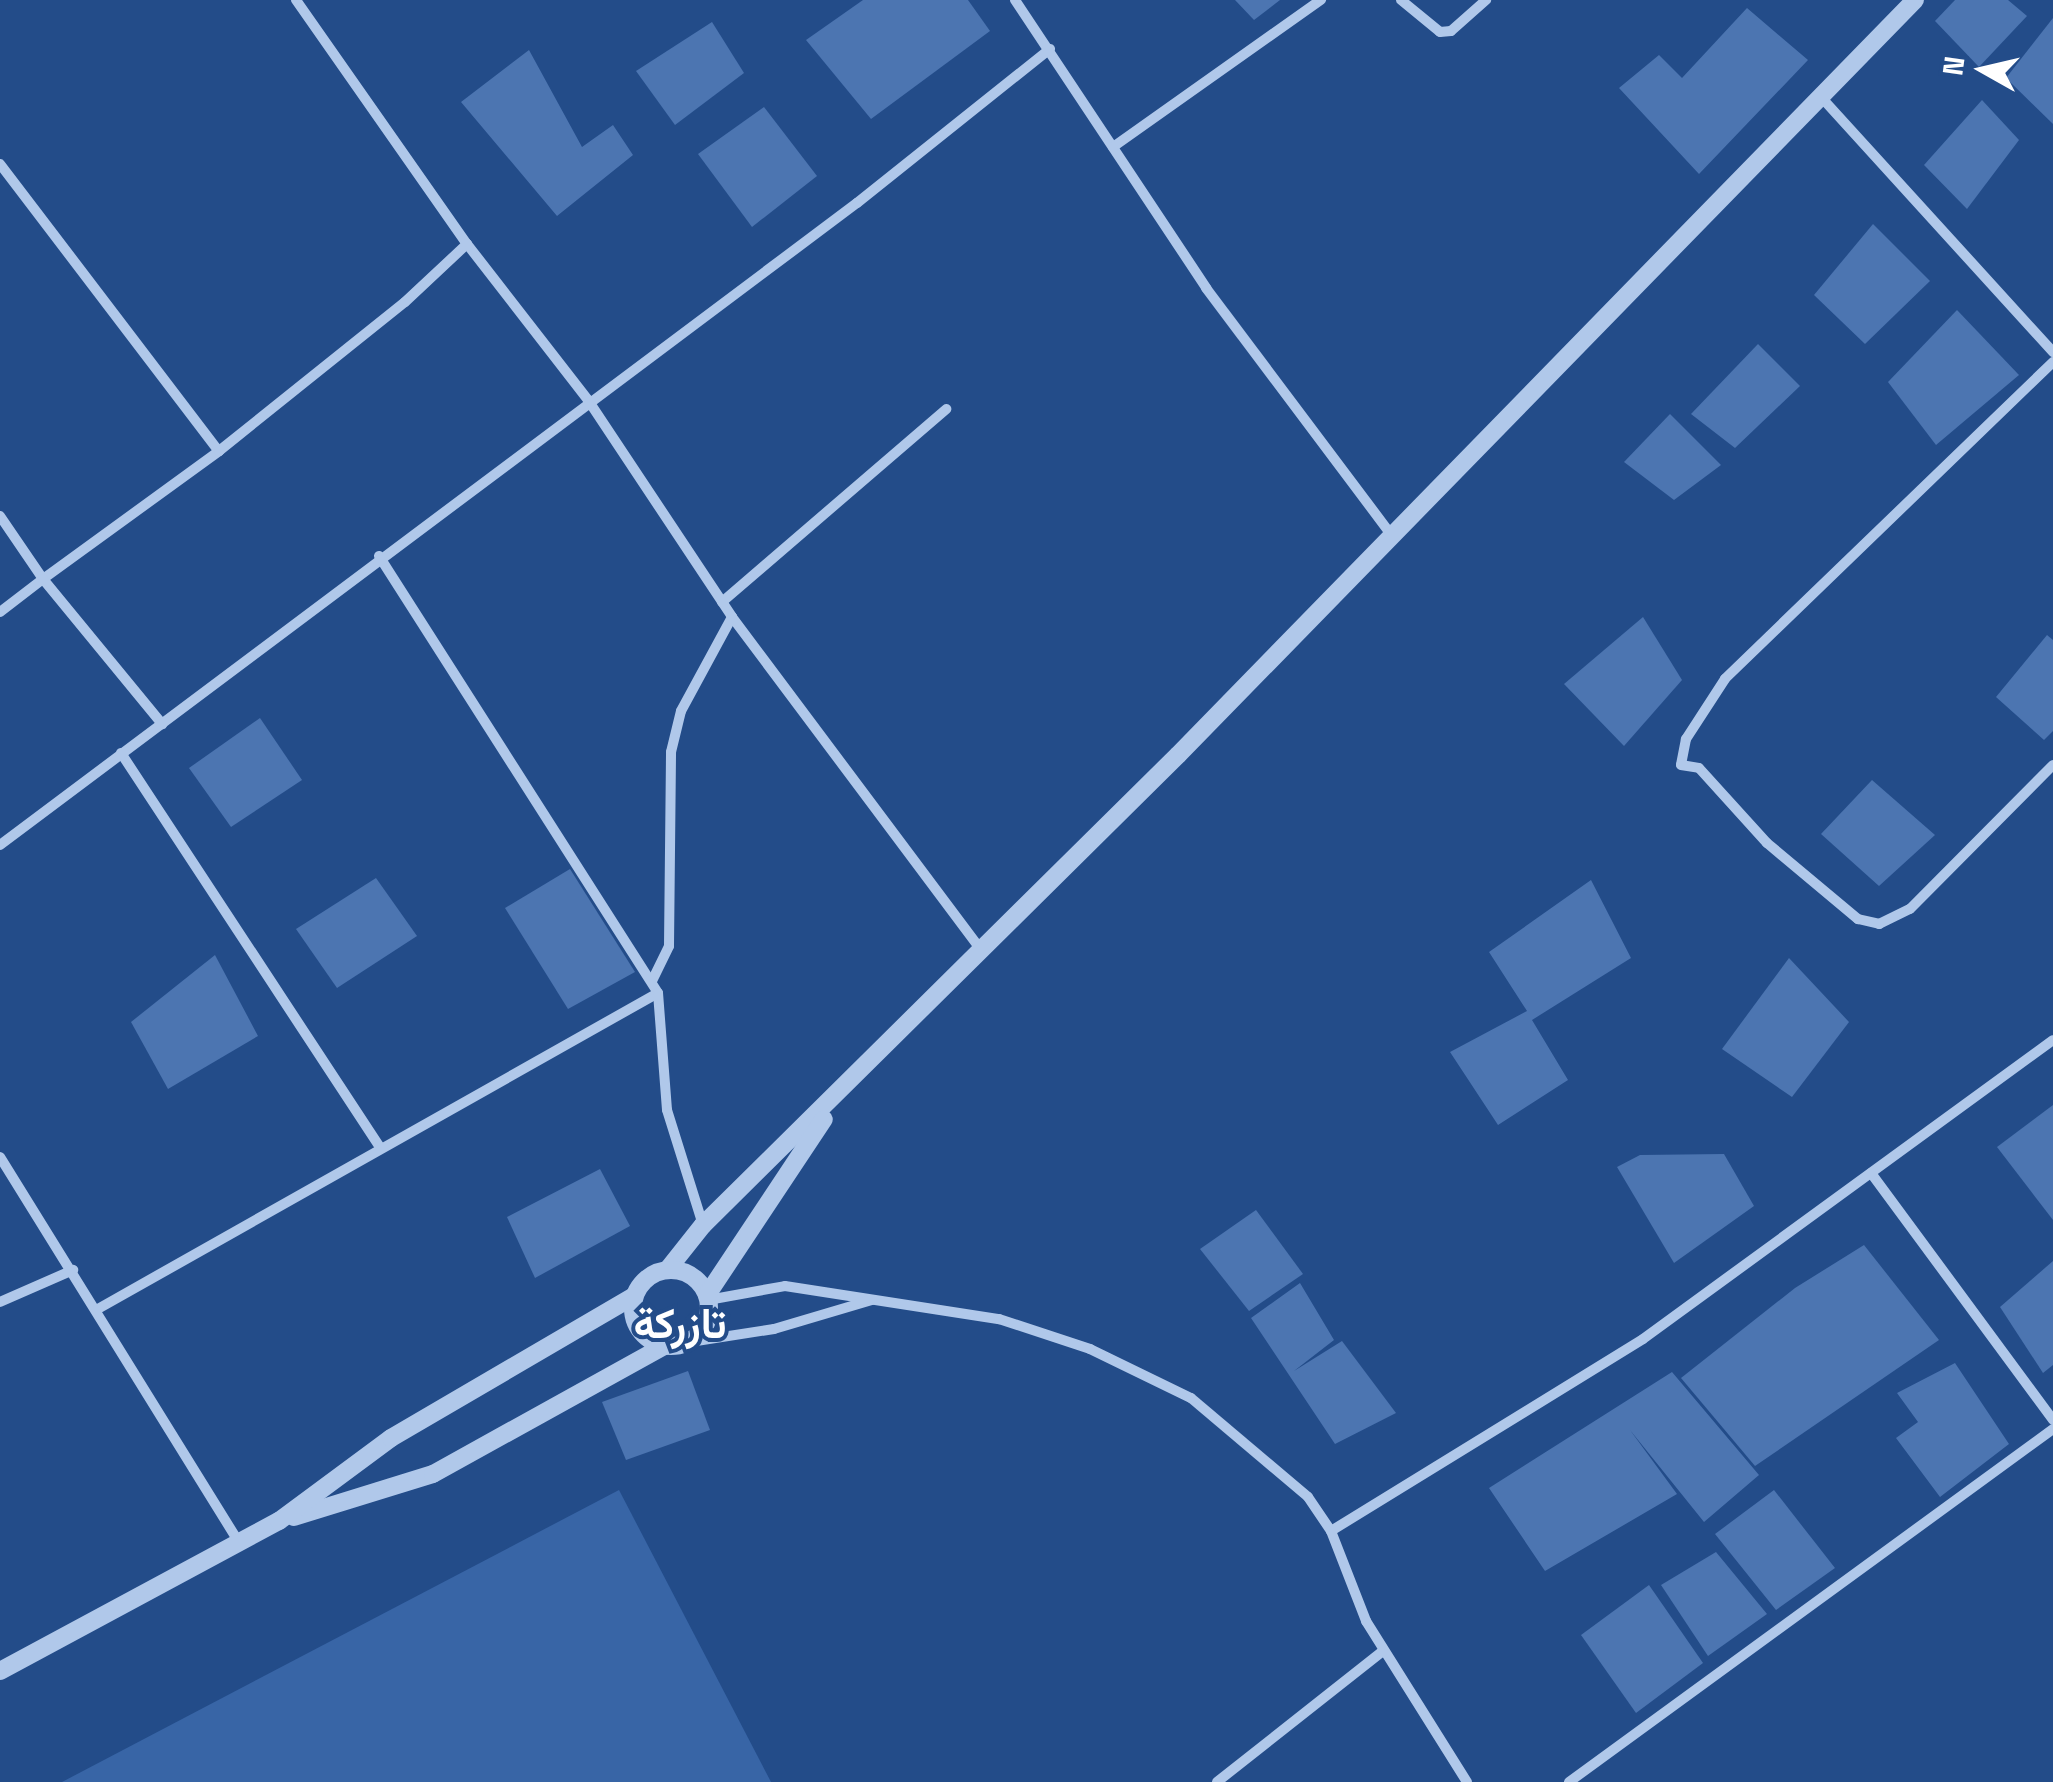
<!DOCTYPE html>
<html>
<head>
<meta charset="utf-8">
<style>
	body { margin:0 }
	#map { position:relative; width:2053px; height:1782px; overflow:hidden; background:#234c89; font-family:"Space Grotesk",Vazirmatn,sans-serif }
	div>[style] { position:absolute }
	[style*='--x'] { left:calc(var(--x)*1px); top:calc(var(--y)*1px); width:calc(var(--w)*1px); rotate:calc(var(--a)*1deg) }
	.green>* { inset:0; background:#3865a6 }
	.building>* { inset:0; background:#4c75b1 }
	.minor>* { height:10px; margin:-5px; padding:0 5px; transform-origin:5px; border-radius:5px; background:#b0c8ea }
	.tertiary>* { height:18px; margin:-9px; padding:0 9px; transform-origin:9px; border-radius:9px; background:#b0c8ea }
	.tertiary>.ring { margin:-9px; padding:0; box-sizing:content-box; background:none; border:18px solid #b0c8ea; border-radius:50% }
	span { translate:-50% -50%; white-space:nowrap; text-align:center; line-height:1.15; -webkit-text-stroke:8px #234c89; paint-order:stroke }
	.district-label { font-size:42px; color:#fff; font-weight:700 }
	.north { position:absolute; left:1933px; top:20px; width:100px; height:100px; -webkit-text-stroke:8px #234c89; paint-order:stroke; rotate:278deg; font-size:28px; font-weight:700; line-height:40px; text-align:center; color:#fff }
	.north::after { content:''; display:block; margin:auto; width:35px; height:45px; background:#fff; clip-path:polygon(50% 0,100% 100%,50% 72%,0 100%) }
</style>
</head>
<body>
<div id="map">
	<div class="green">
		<div style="clip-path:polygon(619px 1490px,771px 1782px,62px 1782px)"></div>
	</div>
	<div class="building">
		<div style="clip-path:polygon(863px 0,968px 0,990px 31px,871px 119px,806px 40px)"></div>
		<div style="clip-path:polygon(1235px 0,1280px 0,1254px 20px)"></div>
		<div style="clip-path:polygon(1955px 0,2008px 0,2027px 16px,1979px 67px,1935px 21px)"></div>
		<div style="clip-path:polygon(1747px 8px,1808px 60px,1699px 174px,1619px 88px,1659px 55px,1682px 78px)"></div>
		<div style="clip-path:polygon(2053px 18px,2053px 124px,2006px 78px)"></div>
		<div style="clip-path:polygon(712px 22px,744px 73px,675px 125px,636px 71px)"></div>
		<div style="clip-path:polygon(529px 50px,582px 147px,613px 125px,633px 155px,557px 216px,461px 102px)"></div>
		<div style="clip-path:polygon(1982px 100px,2019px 140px,1967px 209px,1924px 165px)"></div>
		<div style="clip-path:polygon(764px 107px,817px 176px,752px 227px,698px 154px)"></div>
		<div style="clip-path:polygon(1873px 224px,1930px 281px,1865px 344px,1814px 295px)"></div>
		<div style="clip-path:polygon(1957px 310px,2019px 375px,1936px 445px,1888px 382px)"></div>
		<div style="clip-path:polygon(1758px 344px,1800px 386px,1735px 448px,1691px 414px)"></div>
		<div style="clip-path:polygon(1670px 414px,1721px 465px,1674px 500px,1624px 462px)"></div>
		<div style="clip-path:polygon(1643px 617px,1682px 680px,1624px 746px,1564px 684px)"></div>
		<div style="clip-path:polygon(2047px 635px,2053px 640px,2053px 731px,2044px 740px,1996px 697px)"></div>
		<div style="clip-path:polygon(260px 718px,302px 780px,231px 827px,189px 768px)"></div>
		<div style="clip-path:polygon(1872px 780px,1935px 835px,1879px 886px,1821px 834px)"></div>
		<div style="clip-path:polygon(570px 869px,635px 972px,568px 1009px,505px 908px)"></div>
		<div style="clip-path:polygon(376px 878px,417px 936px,337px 988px,296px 929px)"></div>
		<div style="clip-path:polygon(1591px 880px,1631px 958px,1532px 1020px,1568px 1080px,1498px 1125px,1450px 1052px,1527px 1011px,1489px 952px)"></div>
		<div style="clip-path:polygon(215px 955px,258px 1036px,168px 1089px,131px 1022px)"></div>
		<div style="clip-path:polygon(1789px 958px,1849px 1022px,1792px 1097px,1722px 1049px)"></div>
		<div style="clip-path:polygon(2053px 1105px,2053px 1220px,1997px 1147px)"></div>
		<div style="clip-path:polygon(1724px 1154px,1754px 1206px,1674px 1263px,1617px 1167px,1640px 1155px)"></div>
		<div style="clip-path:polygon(600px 1169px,630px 1226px,535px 1278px,507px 1217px)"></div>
		<div style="clip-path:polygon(1256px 1210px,1303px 1274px,1249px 1311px,1200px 1249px)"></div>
		<div style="clip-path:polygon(1864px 1245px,1939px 1340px,1755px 1466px,1681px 1378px,1795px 1288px)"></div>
		<div style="clip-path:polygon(2053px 1261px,2053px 1365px,2043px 1373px,2000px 1307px)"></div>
		<div style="clip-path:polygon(1300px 1283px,1334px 1340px,1294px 1371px,1342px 1341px,1396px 1413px,1335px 1444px,1251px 1318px)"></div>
		<div style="clip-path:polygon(1955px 1363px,2009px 1444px,1940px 1497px,1896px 1438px,1918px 1422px,1897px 1393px)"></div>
		<div style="clip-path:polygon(688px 1371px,710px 1430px,626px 1460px,602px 1402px)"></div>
		<div style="clip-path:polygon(1672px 1372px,1759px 1475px,1704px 1522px,1630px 1430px,1677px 1494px,1545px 1571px,1489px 1488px)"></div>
		<div style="clip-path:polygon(1774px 1490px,1835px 1568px,1776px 1610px,1715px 1534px)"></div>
		<div style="clip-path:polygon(1716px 1552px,1767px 1614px,1708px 1656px,1661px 1585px)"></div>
		<div style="clip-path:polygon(1649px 1585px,1703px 1663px,1636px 1713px,1581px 1635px)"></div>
	</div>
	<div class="minor">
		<div style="--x:296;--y:0;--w:298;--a:55"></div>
		<div style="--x:467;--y:244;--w:197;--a:52.2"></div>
		<div style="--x:588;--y:400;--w:260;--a:56.4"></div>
		<div style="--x:732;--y:617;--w:414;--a:53.2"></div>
		<div style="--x:1015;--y:0;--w:346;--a:56.4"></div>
		<div style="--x:1206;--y:288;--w:310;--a:53.1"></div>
		<div style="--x:1401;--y:0;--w:50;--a:39.4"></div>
		<div style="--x:1440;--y:32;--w:11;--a:-5"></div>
		<div style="--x:1451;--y:31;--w:47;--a:-41.5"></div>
		<div style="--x:1821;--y:97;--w:345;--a:47.7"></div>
		<div style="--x:1113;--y:147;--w:255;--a:-35.3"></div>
		<div style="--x:0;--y:164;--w:361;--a:52.7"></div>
		<div style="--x:2053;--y:362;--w:456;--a:136"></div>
		<div style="--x:1725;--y:679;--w:72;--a:123"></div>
		<div style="--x:1686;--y:739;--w:26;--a:101"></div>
		<div style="--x:1681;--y:765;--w:18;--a:9"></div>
		<div style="--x:1699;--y:768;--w:101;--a:47.8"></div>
		<div style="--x:1767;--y:843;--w:119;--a:39.9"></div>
		<div style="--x:1858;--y:919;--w:22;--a:13"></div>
		<div style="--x:1879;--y:924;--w:34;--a:-26"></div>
		<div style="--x:1910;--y:909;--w:203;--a:-45.2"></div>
		<div style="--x:0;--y:516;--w:76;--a:55.7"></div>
		<div style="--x:43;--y:579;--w:218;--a:-36"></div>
		<div style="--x:219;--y:451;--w:238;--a:-38.7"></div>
		<div style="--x:405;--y:302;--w:85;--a:-43.1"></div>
		<div style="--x:379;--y:556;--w:518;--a:57.44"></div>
		<div style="--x:722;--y:602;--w:296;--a:-40.7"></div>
		<div style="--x:0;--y:612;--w:54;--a:-37.5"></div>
		<div style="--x:43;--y:579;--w:188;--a:50.6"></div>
		<div style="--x:121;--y:753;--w:472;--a:56.7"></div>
		<div style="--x:0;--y:845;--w:1071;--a:-36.84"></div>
		<div style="--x:857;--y:203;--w:247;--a:-38.6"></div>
		<div style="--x:652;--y:981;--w:39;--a:-64"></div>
		<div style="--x:669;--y:946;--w:194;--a:-89.4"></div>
		<div style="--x:671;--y:752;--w:42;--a:-76.3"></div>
		<div style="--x:681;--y:711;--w:107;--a:-61.5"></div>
		<div style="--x:0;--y:1157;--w:453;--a:58.2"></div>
		<div style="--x:1871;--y:1173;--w:307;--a:53.6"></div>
		<div style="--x:708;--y:1300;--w:78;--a:-10.3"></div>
		<div style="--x:785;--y:1286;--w:217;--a:8.8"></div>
		<div style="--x:999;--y:1319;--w:96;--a:18.2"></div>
		<div style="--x:1090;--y:1349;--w:112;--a:25.9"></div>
		<div style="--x:1191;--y:1398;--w:153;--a:40.2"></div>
		<div style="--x:1308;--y:1497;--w:41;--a:55.9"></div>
		<div style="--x:1331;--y:1531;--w:366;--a:-31.6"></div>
		<div style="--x:1643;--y:1339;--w:507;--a:-36.1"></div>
		<div style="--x:0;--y:1302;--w:80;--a:-23.7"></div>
		<div style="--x:96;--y:1310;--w:645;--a:-29.43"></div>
		<div style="--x:658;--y:993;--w:117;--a:85.6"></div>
		<div style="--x:667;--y:1110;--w:121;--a:72.6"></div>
		<div style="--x:690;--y:1342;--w:85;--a:-8.8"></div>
		<div style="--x:774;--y:1329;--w:102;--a:-16.5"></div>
		<div style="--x:1331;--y:1531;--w:97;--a:68.7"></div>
		<div style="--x:1366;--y:1621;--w:190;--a:57.9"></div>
		<div style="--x:1217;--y:1782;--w:211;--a:-38.3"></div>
		<div style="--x:1569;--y:1782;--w:599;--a:-36.1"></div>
	</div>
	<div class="tertiary">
		<div style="--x:668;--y:1269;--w:56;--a:-51.5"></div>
		<div style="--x:703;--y:1225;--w:668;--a:-44.7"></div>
		<div style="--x:1178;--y:755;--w:1055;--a:-45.69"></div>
		<div class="ring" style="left:633px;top:1270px;width:58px;height:58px"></div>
		<div style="--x:707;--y:1295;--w:211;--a:-56.4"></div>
		<div style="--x:294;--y:1517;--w:145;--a:-17.2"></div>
		<div style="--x:433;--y:1474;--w:264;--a:-29"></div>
		<div style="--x:0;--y:1671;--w:317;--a:-28.3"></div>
		<div style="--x:279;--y:1521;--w:139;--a:-36.5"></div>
		<div style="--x:391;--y:1438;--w:281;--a:-30.3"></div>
	</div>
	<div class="district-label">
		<span style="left:680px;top:1324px">تازركة</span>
	</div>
	<div class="north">N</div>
</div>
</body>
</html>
